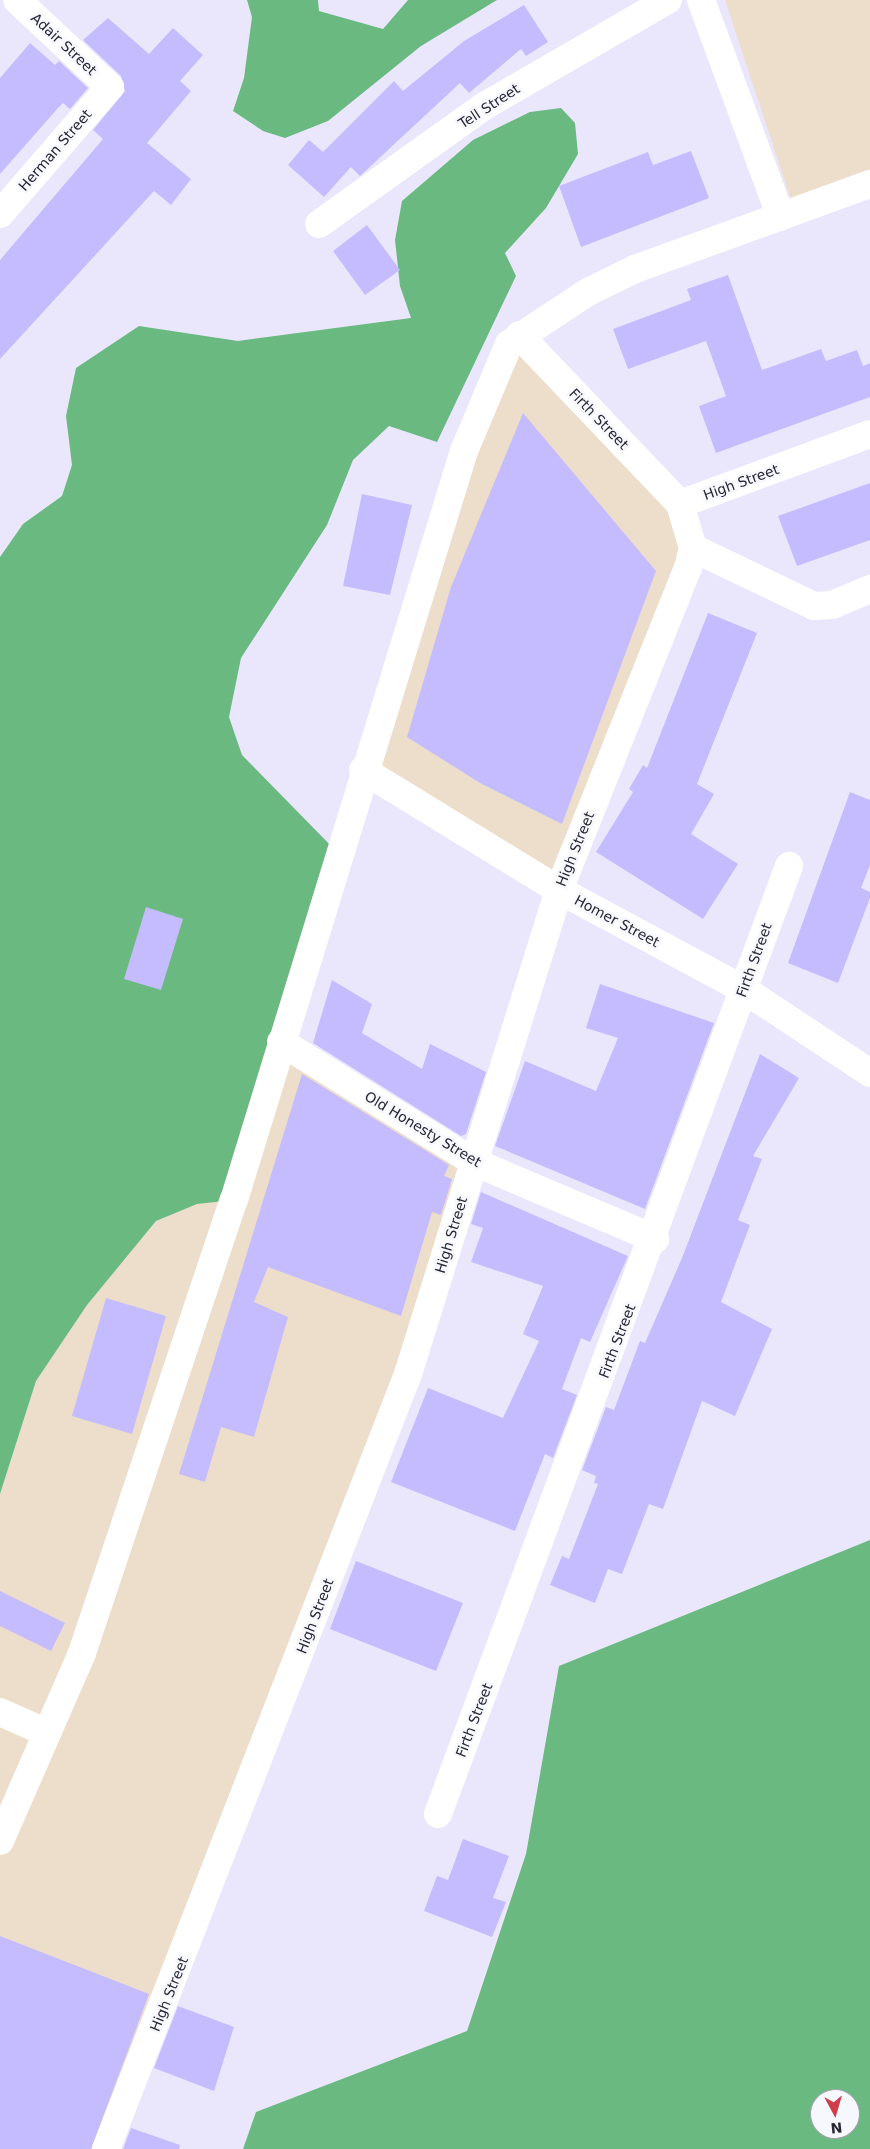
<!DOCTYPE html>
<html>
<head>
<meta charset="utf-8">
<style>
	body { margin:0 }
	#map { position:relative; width:870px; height:2149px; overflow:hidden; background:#eae7fd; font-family:"DejaVu Sans",sans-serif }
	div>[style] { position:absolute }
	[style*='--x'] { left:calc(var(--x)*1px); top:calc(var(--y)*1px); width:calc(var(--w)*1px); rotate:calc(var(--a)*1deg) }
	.commercial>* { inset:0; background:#ecdecb }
	.forest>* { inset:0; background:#6ab980 }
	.building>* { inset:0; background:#c5bcff }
	.minor>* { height:28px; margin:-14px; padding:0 14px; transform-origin:14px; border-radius:14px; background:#fff }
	span { translate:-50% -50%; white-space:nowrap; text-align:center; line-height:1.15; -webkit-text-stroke:5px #f7f7fe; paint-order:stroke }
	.street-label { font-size:14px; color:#272633 }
	.north { position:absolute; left:810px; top:2089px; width:50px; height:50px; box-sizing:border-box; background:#f7f7fe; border:1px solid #a4a3ad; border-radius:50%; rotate:174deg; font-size:14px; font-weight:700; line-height:20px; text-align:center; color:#272633 }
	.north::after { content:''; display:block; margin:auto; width:18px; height:22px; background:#cf3f4a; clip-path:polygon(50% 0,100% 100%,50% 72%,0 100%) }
</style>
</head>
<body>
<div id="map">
	<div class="commercial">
		<div style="clip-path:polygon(725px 0,870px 0,870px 184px,795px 212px)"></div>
		<div style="clip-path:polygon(509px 344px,680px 504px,693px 548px,559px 890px,363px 770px)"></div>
		<div style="clip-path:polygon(281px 1042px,474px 1162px,106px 2149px,0 2149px,0 1494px,36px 1381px,87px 1305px,156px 1221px,197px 1204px,234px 1200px)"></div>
	</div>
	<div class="forest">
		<div style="clip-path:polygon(247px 0,318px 0,319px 11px,383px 29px,408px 0,497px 0,421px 46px,328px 121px,285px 138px,263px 131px,233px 111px,244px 78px,252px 17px)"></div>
		<div style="clip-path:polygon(561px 108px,575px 123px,578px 154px,546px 208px,505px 253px,516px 276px,437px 442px,389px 426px,353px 460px,327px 525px,241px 658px,229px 717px,242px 755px,338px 853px,234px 1200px,197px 1204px,156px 1221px,87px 1305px,36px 1381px,0 1494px,0 557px,23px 524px,62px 496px,72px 465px,66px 416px,76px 368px,139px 326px,238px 341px,411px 318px,400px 286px,395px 240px,402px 201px,473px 140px,530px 112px)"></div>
		<div style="clip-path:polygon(evenodd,870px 1540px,870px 2149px,243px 2149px,256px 2112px,467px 2031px,526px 1854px,559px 1666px,870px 1540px,820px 2099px,850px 2099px,850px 2129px,820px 2129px,820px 2099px)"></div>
	</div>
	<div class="building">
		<div style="clip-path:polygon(524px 5px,548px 42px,526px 56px,521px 49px,469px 93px,460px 83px,360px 176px,351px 167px,324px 197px,288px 165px,309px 140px,323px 152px,394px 81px,403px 91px,464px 41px)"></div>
		<div style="clip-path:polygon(108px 18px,149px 54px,173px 28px,203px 55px,180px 81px,191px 91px,147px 143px,191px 179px,171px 205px,154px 191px,0 359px,0 260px,103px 139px,93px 130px,125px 91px,121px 76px,83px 40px)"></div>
		<div style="clip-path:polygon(30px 43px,55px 65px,59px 61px,88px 88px,70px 109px,63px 103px,58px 108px,0 174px,0 78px)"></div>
		<div style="clip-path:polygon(691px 151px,709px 198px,581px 247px,559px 186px,648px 152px,653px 165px)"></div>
		<div style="clip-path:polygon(367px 225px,400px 270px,365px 295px,333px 251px)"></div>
		<div style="clip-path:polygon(728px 275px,762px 370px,821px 349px,826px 361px,857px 350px,863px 366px,870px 363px,870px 397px,716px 453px,699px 406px,726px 396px,706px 341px,628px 369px,613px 329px,691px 300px,687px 289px)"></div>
		<div style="clip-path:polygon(523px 413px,656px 571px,562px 824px,480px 783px,407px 737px,451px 587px)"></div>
		<div style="clip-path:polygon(870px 483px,870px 540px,797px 566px,778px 516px)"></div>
		<div style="clip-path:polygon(362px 494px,412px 505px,390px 595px,343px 586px)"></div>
		<div style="clip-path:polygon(708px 613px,757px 633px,697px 784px,714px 794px,691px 834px,738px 864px,703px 919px,596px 852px,633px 792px,629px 789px,643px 765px,647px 768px)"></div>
		<div style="clip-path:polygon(850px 792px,870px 800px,870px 865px,861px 888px,870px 892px,870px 898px,838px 983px,788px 963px)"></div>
		<div style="clip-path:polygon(146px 907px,183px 919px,161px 990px,124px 979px)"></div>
		<div style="clip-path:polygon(332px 980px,372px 1004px,362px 1033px,422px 1069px,430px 1044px,486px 1072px,466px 1134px,461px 1136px,313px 1043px)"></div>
		<div style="clip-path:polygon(600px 984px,714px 1023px,645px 1209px,495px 1146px,525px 1061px,596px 1091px,618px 1038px,586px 1028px)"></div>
		<div style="clip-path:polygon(760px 1054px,799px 1078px,753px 1156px,762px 1159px,738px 1220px,750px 1225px,721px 1302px,772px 1329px,735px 1416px,702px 1401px,663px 1509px,649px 1504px,622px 1574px,608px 1569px,595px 1603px,550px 1585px,562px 1556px,569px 1559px,598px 1484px,594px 1483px,596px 1476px,582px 1470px,606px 1407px,614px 1410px,640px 1341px,645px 1343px,682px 1258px)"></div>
		<div style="clip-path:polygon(302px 1074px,449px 1165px,444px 1176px,452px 1179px,441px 1215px,432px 1212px,401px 1316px,268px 1267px,254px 1302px,288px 1317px,254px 1437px,221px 1427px,205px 1482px,179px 1474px)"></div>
		<div style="clip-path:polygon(481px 1192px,628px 1256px,590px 1342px,581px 1338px,562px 1389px,577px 1395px,553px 1458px,545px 1454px,515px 1531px,391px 1482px,428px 1388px,503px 1418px,539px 1341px,523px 1334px,543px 1286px,471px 1262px,483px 1228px,471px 1224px)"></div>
		<div style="clip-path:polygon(106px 1298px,166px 1316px,132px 1434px,72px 1416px)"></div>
		<div style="clip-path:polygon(356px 1561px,463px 1603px,436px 1671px,330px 1629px)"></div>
		<div style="clip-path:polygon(0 1591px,65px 1623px,51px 1651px,0 1626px)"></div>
		<div style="clip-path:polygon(463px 1839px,509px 1856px,493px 1898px,506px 1902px,492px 1937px,424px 1911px,437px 1876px,448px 1880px)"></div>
		<div style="clip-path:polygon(0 1936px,149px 1994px,91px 2149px,0 2149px)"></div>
		<div style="clip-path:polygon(178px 2006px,234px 2027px,214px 2091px,154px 2068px)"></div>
		<div style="clip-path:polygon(131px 2128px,180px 2145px,179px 2149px,123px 2149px)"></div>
	</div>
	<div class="minor">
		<div style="--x:701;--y:0;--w:231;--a:69.8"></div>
		<div style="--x:0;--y:214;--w:168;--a:-49.1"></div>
		<div style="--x:110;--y:87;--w:127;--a:-136.9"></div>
		<div style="--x:319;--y:224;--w:205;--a:-35.5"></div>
		<div style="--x:486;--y:105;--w:210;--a:-30"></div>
		<div style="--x:680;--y:504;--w:202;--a:-20.2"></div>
		<div style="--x:693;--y:548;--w:134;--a:25.6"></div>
		<div style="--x:814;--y:606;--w:18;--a:-3"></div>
		<div style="--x:832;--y:605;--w:41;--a:-22.8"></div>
		<div style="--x:363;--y:770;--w:230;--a:31.5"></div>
		<div style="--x:559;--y:890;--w:209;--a:28.3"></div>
		<div style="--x:743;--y:989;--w:152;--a:33.5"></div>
		<div style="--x:281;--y:1042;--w:227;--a:31.9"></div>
		<div style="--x:474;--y:1162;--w:197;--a:23"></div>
		<div style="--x:0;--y:1712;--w:51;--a:24.1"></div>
		<div style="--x:438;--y:1814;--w:1011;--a:-69.68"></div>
		<div style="--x:0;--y:1841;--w:205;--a:-66.4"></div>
		<div style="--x:82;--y:1653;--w:478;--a:-71.5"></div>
		<div style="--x:234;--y:1200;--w:784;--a:-72.93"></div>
		<div style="--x:464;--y:451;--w:116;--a:-67.2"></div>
		<div style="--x:509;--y:344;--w:95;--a:-33.4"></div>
		<div style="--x:588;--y:292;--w:52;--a:-26.1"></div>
		<div style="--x:635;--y:269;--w:250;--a:-19.9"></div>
		<div style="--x:106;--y:2149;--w:832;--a:-68.71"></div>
		<div style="--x:408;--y:1374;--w:507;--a:-72.67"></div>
		<div style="--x:559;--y:890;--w:347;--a:-68.2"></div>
		<div style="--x:688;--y:568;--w:21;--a:-76"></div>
		<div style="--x:693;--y:548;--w:46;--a:-106.5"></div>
		<div style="--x:680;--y:504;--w:233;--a:-133.6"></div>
	</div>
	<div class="street-label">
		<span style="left:64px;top:44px;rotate:43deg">Adair Street</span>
		<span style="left:489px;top:106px;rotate:-33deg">Tell Street</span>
		<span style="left:55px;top:150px;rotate:-49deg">Herman Street</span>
		<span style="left:599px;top:419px;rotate:46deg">Firth Street</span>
		<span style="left:741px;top:482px;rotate:-20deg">High Street</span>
		<span style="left:575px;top:849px;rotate:-68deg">High Street</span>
		<span style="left:617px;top:921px;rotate:28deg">Homer Street</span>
		<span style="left:754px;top:960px;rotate:-70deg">Firth Street</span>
		<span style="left:423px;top:1129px;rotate:31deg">Old Honesty Street</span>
		<span style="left:451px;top:1235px;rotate:-73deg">High Street</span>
		<span style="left:617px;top:1341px;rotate:-69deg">Firth Street</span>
		<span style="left:315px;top:1616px;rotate:-69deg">High Street</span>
		<span style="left:474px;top:1720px;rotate:-69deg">Firth Street</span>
		<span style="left:169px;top:1994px;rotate:-68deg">High Street</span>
	</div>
	<div class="north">N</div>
</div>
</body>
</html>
